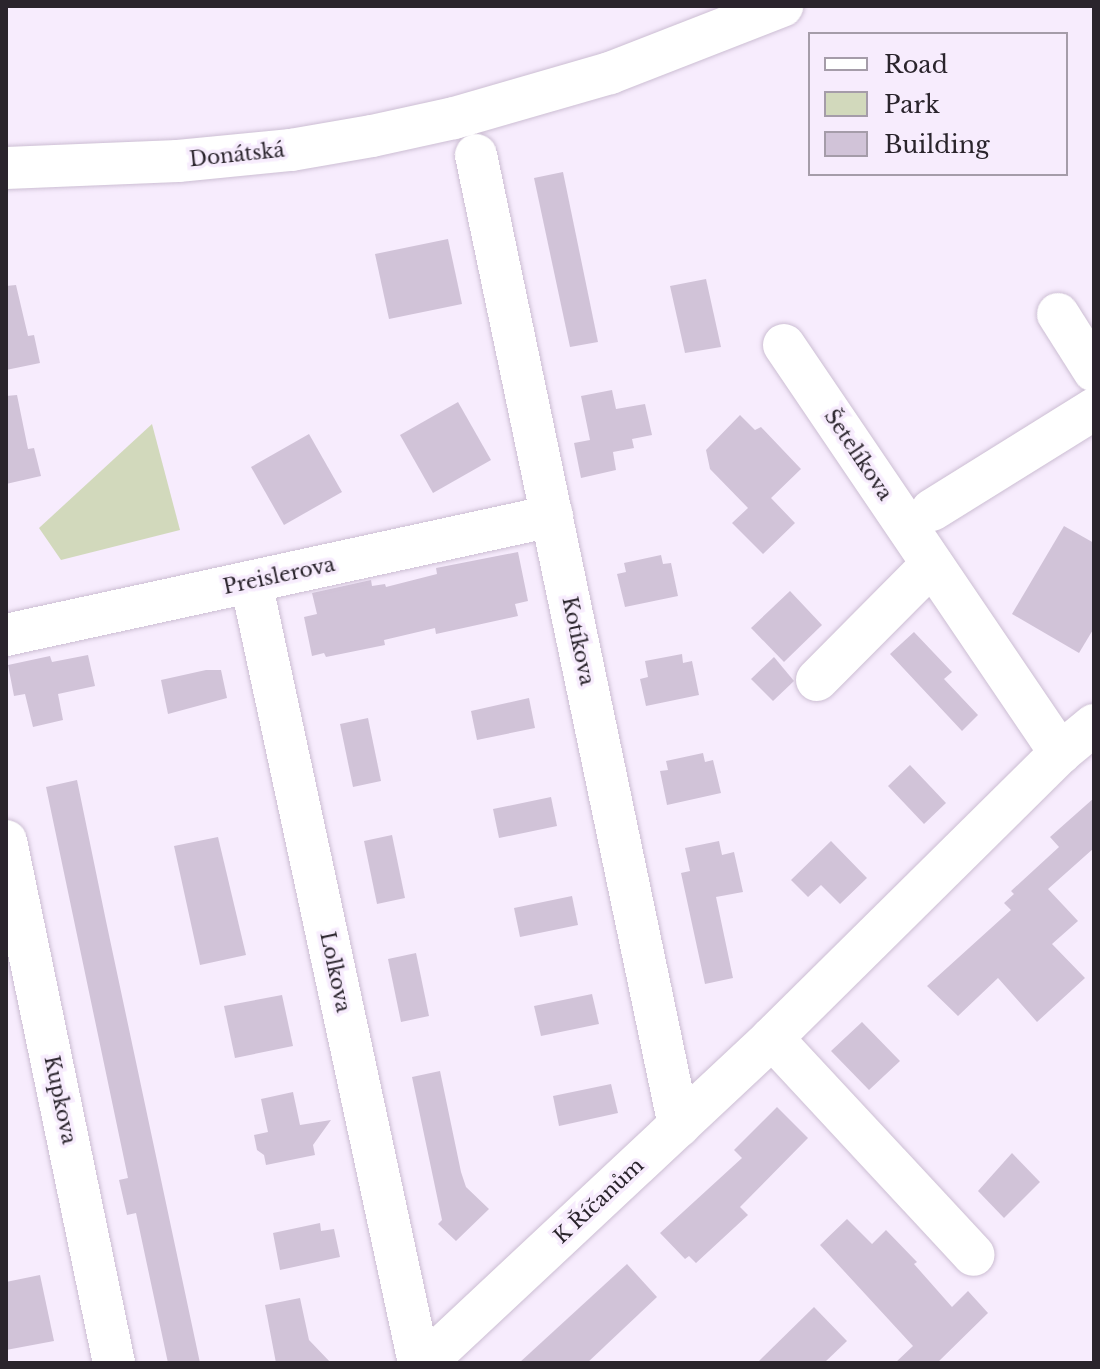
<!DOCTYPE html>
<html>
<head>
<meta charset="utf-8">
<style>
	body { margin:0 }
	#map { position:relative; width:1100px; height:1369px; overflow:hidden; background:#f7ecfd; font-family:"Libre Baskerville",serif }
	div>[style] { position:absolute }
	[style*='--x'] { left:calc(var(--x)*1px); top:calc(var(--y)*1px); width:calc(var(--w)*1px); rotate:calc(var(--a)*1deg) }
	.green>* { inset:0; background:#d2d9bc }
	.building>* { inset:0; background:#d1c3d8 }
	.roads { filter:drop-shadow(0 0 2px #ccbed3) drop-shadow(0 0 2px #ccbed3) }
	.minor>* { height:42px; margin:-21px; padding:0 21px; transform-origin:21px; border-radius:21px; background:#fff }
	span { translate:-50% -50%; white-space:nowrap; text-align:center; line-height:1.15; -webkit-text-stroke:7px #f7ecfd; paint-order:stroke }
	.street-label { font-size:20px; color:#2a242c }
	.frame { position:absolute; inset:0; border:8px solid #2a242c; pointer-events:none }
	.legend { position:absolute; left:808px; top:32px; width:260px; height:144px; box-sizing:border-box; background:#f7ecfd; border:2px solid #a59ca9; margin:0; padding:10px 14px; list-style:none; font-size:24px; color:#2a242c }
	.legend li { display:flex; align-items:center; gap:16px; height:40px }
	.legend b { width:40px; border:2px solid #a59ca9 }
</style>
</head>
<body>
<div id="map">
	<div class="green">
		<div style="clip-path:polygon(152px 424px,180px 530px,61px 560px,39px 528px)"></div>
	</div>
	<div class="building">
		<div style="clip-path:polygon(563px 172px,598px 342px,570px 347px,534px 178px)"></div>
		<div style="clip-path:polygon(448px 239px,462px 304px,389px 319px,375px 254px)"></div>
		<div style="clip-path:polygon(706px 279px,721px 347px,685px 353px,670px 286px)"></div>
		<div style="clip-path:polygon(16px 285px,28px 336px,34px 335px,40px 363px,6px 370px,6px 286px)"></div>
		<div style="clip-path:polygon(612px 390px,616px 409px,645px 404px,652px 435px,632px 439px,634px 448px,613px 452px,616px 470px,581px 478px,574px 443px,590px 440px,581px 396px)"></div>
		<div style="clip-path:polygon(17px 395px,28px 449px,34px 448px,41px 476px,6px 484px,6px 396px)"></div>
		<div style="clip-path:polygon(458px 402px,491px 460px,433px 493px,400px 435px)"></div>
		<div style="clip-path:polygon(740px 415px,755px 430px,761px 427px,801px 469px,771px 498px,795px 523px,763px 554px,732px 523px,748px 508px,710px 469px,706px 450px)"></div>
		<div style="clip-path:polygon(309px 434px,342px 492px,284px 525px,251px 467px)"></div>
		<div style="clip-path:polygon(1064px 526px,1094px 543px,1094px 628px,1079px 653px,1012px 614px)"></div>
		<div style="clip-path:polygon(518px 552px,528px 601px,515px 604px,518px 616px,436px 634px,435px 628px,384px 640px,385px 645px,326px 657px,324px 653px,312px 656px,304px 617px,317px 614px,312px 593px,371px 580px,372px 586px,385px 584px,386px 587px,437px 574px,436px 568px)"></div>
		<div style="clip-path:polygon(661px 555px,663px 564px,671px 563px,678px 596px,625px 607px,617px 574px,626px 572px,624px 563px)"></div>
		<div style="clip-path:polygon(790px 591px,822px 625px,784px 662px,751px 628px)"></div>
		<div style="clip-path:polygon(914px 632px,952px 672px,944px 679px,978px 715px,962px 731px,890px 654px)"></div>
		<div style="clip-path:polygon(682px 654px,683px 663px,692px 661px,699px 695px,646px 706px,640px 679px,648px 677px,645px 661px)"></div>
		<div style="clip-path:polygon(88px 655px,95px 686px,58px 694px,63px 720px,33px 727px,25px 694px,14px 696px,8px 665px,50px 656px,52px 662px)"></div>
		<div style="clip-path:polygon(774px 657px,794px 681px,773px 701px,751px 679px)"></div>
		<div style="clip-path:polygon(206px 670px,221px 670px,227px 698px,168px 714px,161px 680px)"></div>
		<div style="clip-path:polygon(529px 698px,535px 728px,477px 740px,471px 711px)"></div>
		<div style="clip-path:polygon(368px 718px,381px 781px,353px 787px,340px 724px)"></div>
		<div style="clip-path:polygon(703px 753px,705px 762px,713px 760px,721px 793px,667px 805px,660px 771px,668px 770px,666px 761px)"></div>
		<div style="clip-path:polygon(910px 765px,946px 803px,924px 824px,888px 786px)"></div>
		<div style="clip-path:polygon(77px 780px,106px 921px,200px 1363px,168px 1363px,136px 1213px,127px 1215px,119px 1180px,128px 1178px,46px 787px)"></div>
		<div style="clip-path:polygon(551px 797px,557px 826px,499px 838px,493px 809px)"></div>
		<div style="clip-path:polygon(1094px 798px,1094px 848px,1048px 889px,1078px 921px,1052px 944px,1085px 978px,1037px 1022px,998px 978px,958px 1016px,927px 986px,1011px 910px,1004px 903px,1014px 894px,1011px 891px,1059px 847px,1050px 837px)"></div>
		<div style="clip-path:polygon(392px 835px,405px 898px,377px 904px,364px 841px)"></div>
		<div style="clip-path:polygon(218px 837px,246px 955px,200px 965px,174px 846px)"></div>
		<div style="clip-path:polygon(719px 841px,722px 855px,734px 852px,743px 892px,716px 897px,733px 978px,705px 984px,681px 873px,690px 871px,685px 848px)"></div>
		<div style="clip-path:polygon(831px 841px,867px 878px,840px 904px,821px 885px,808px 897px,791px 880px)"></div>
		<div style="clip-path:polygon(572px 896px,578px 925px,520px 937px,514px 908px)"></div>
		<div style="clip-path:polygon(416px 953px,429px 1016px,401px 1022px,388px 959px)"></div>
		<div style="clip-path:polygon(592px 994px,599px 1024px,541px 1036px,534px 1006px)"></div>
		<div style="clip-path:polygon(282px 995px,293px 1046px,235px 1058px,224px 1006px)"></div>
		<div style="clip-path:polygon(862px 1022px,900px 1061px,869px 1090px,831px 1051px)"></div>
		<div style="clip-path:polygon(440px 1071px,461px 1172px,466px 1187px,489px 1209px,456px 1241px,438px 1224px,442px 1220px,412px 1077px)"></div>
		<div style="clip-path:polygon(611px 1084px,618px 1113px,559px 1126px,553px 1096px)"></div>
		<div style="clip-path:polygon(293px 1092px,300px 1125px,331px 1120px,313px 1145px,315px 1155px,266px 1165px,264px 1155px,257px 1150px,254px 1135px,268px 1132px,261px 1099px)"></div>
		<div style="clip-path:polygon(777px 1107px,808px 1138px,740px 1207px,748px 1215px,696px 1263px,689px 1256px,685px 1259px,660px 1233px,742px 1158px,734px 1150px)"></div>
		<div style="clip-path:polygon(1012px 1153px,1040px 1182px,1004px 1218px,978px 1191px)"></div>
		<div style="clip-path:polygon(847px 1219px,872px 1244px,886px 1230px,917px 1262px,914px 1264px,952px 1307px,968px 1291px,988px 1313px,937px 1363px,895px 1363px,913px 1346px,820px 1245px)"></div>
		<div style="clip-path:polygon(320px 1223px,321px 1231px,334px 1229px,340px 1257px,280px 1270px,273px 1233px)"></div>
		<div style="clip-path:polygon(627px 1264px,657px 1297px,587px 1363px,519px 1363px)"></div>
		<div style="clip-path:polygon(40px 1275px,54px 1341px,6px 1350px,6px 1282px)"></div>
		<div style="clip-path:polygon(300px 1298px,309px 1340px,331px 1363px,276px 1363px,265px 1305px)"></div>
		<div style="clip-path:polygon(814px 1307px,847px 1341px,824px 1363px,757px 1363px)"></div>
	</div>
	<div class="roads">
		<div class="minor">
			<div style="--x:476;--y:155;--w:992;--a:78.19"></div>
			<div style="--x:6;--y:168;--w:172;--a:-2.3"></div>
			<div style="--x:178;--y:161;--w:114;--a:-5.6"></div>
			<div style="--x:291;--y:150;--w:82;--a:-9.8"></div>
			<div style="--x:372;--y:136;--w:84;--a:-12.4"></div>
			<div style="--x:454;--y:118;--w:162;--a:-16.1"></div>
			<div style="--x:610;--y:73;--w:185;--a:-21.3"></div>
			<div style="--x:1058;--y:314;--w:67;--a:57.7"></div>
			<div style="--x:784;--y:345;--w:493;--a:55.9"></div>
			<div style="--x:932;--y:510;--w:191;--a:-31.9"></div>
			<div style="--x:251;--y:582;--w:799;--a:77.86"></div>
			<div style="--x:6;--y:635;--w:559;--a:-12.3"></div>
			<div style="--x:817;--y:680;--w:163;--a:-45.2"></div>
			<div style="--x:6;--y:841;--w:533;--a:78.31"></div>
			<div style="--x:772;--y:1038;--w:296;--a:47.1"></div>
			<div style="--x:425;--y:1363;--w:475;--a:-43.1"></div>
			<div style="--x:772;--y:1038;--w:405;--a:-44.7"></div>
			<div style="--x:1060;--y:753;--w:44;--a:-39.5"></div>
		</div>
	</div>
	<div class="street-label">
		<span style="left:237px;top:155px;rotate:-6deg">Donátská</span>
		<span style="left:858px;top:455px;rotate:56deg">Šetelíkova</span>
		<span style="left:279px;top:576px;rotate:-12deg">Preislerova</span>
		<span style="left:578px;top:641px;rotate:78deg">Kotíkova</span>
		<span style="left:335px;top:972px;rotate:78deg">Lolkova</span>
		<span style="left:60px;top:1100px;rotate:78deg">Kupkova</span>
		<span style="left:599px;top:1201px;rotate:-43deg">K Říčanům</span>
	</div>
	<div class="frame"></div>
	<ul class="legend">
	<li><b style="height:10px;background:#fff"></b>Road</li>
	<li><b style="height:22px;background:#d2d9bc"></b>Park</li>
	<li><b style="height:22px;background:#d1c3d8"></b>Building</li>
	</ul>
</div>
</body>
</html>
